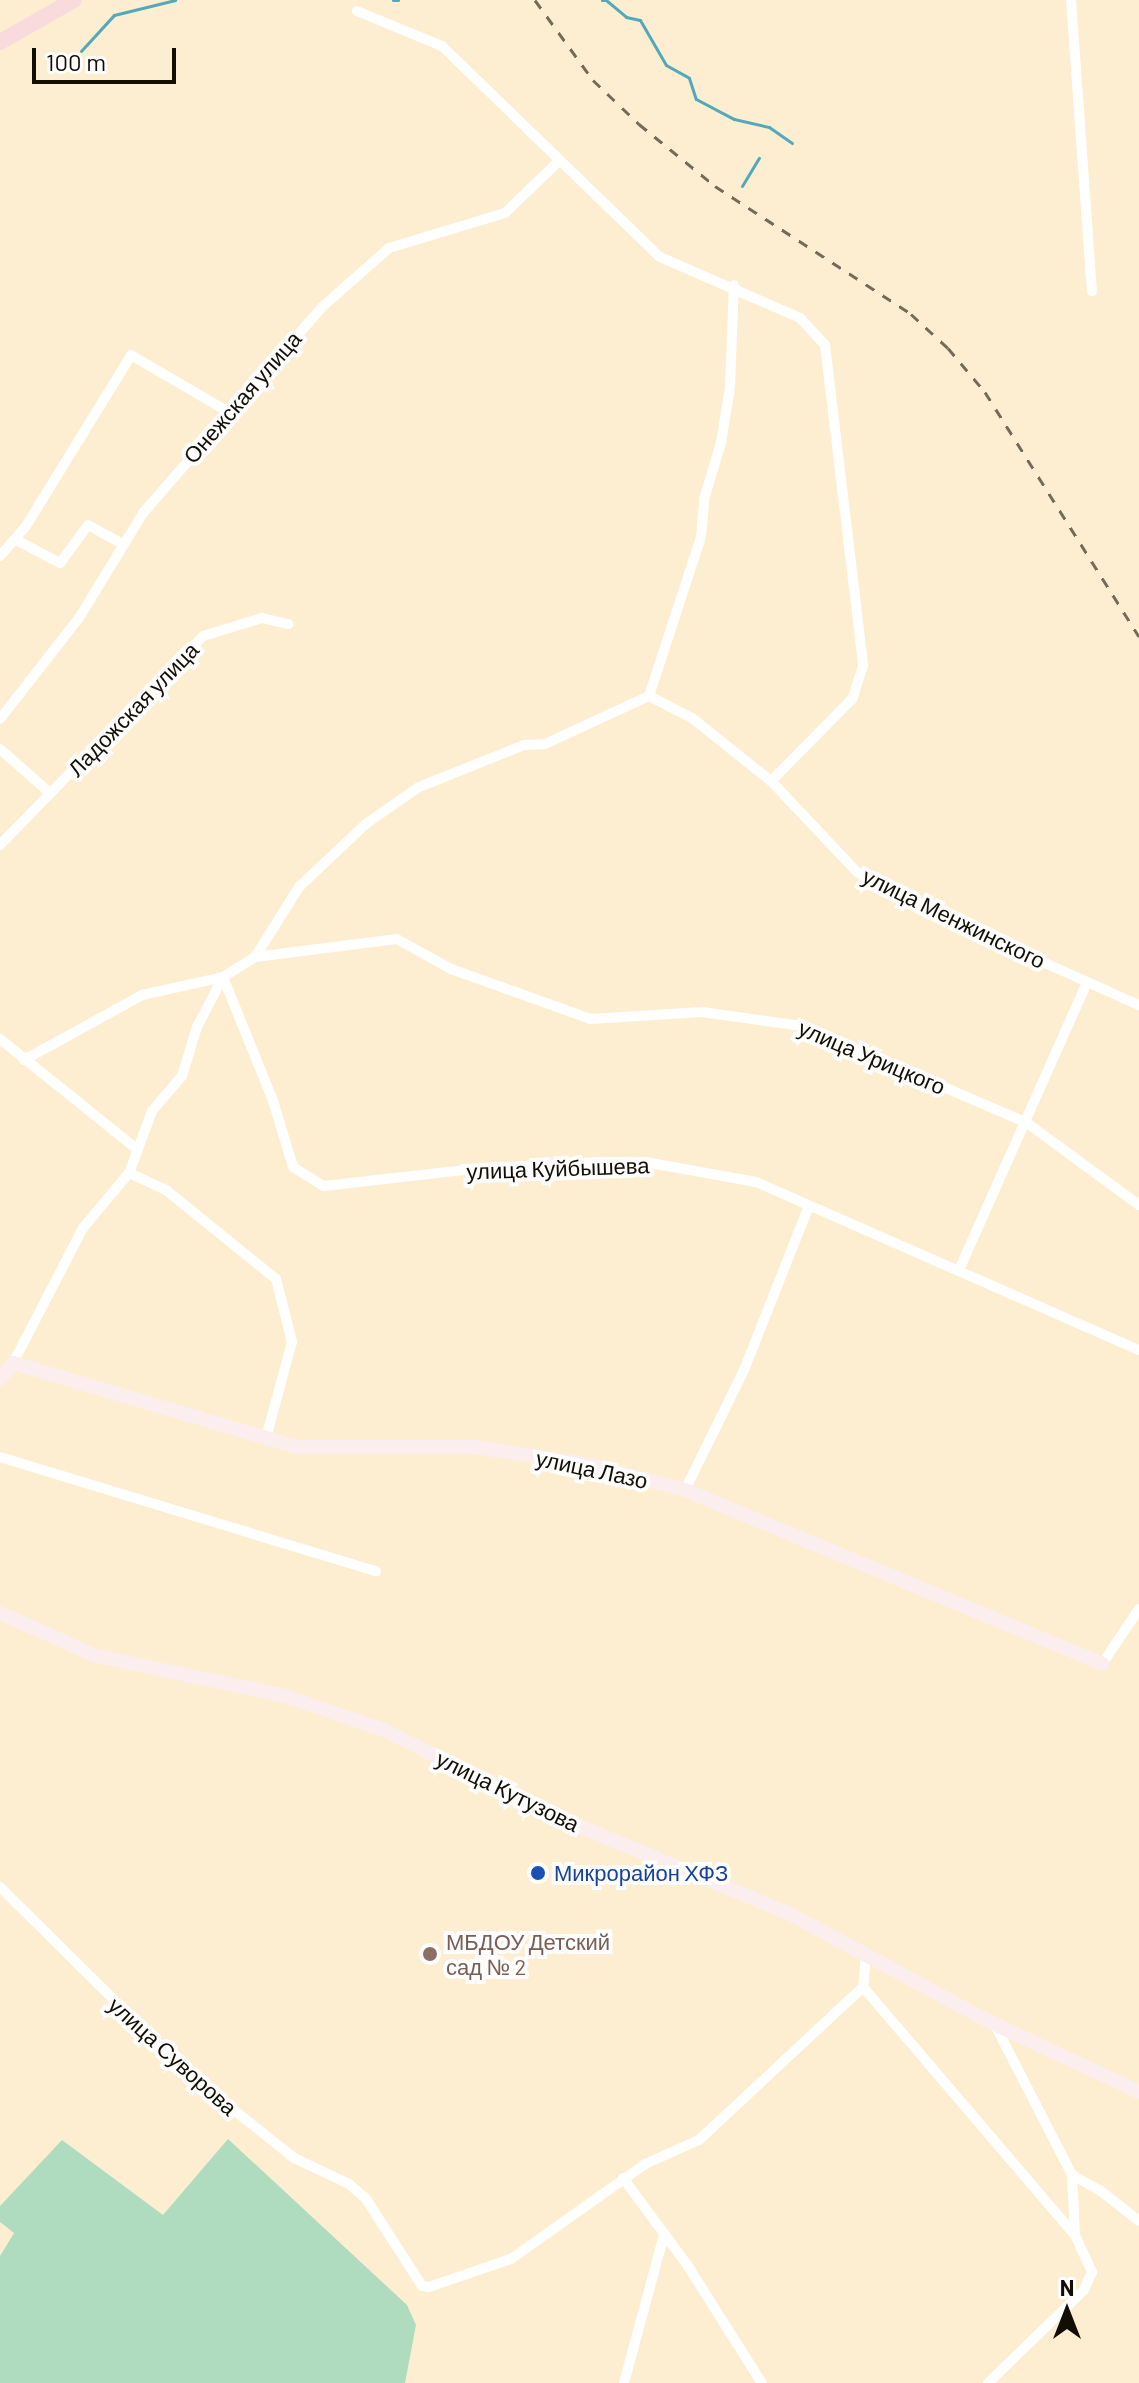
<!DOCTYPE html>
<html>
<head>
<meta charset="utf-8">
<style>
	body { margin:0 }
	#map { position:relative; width:1139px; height:2383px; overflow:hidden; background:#fdeed1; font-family:Barlow,sans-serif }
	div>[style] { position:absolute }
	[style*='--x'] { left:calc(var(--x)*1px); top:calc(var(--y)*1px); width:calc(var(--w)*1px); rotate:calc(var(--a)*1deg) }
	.green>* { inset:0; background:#afdbbe }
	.stream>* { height:3px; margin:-1.5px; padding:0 1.5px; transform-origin:1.5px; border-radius:1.5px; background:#52a9bc }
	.street>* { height:10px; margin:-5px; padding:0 5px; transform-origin:5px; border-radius:5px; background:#fff }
	.secondary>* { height:14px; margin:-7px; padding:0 7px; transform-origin:7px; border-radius:7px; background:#fcedee }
	.primary>* { height:16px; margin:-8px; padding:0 8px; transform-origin:8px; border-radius:8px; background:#f9dbdd }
	.rail>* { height:3px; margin-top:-1.5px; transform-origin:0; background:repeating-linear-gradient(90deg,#736a59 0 10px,transparent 0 20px) }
	.dots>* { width:22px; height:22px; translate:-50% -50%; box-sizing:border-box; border:4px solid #fdfdfd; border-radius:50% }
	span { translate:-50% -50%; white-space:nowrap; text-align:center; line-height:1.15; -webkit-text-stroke:8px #fdfdfd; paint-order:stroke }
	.street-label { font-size:22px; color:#130e05 }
	.transit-label { font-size:22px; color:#164399 }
	.left { translate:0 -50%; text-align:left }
	.education-label { font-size:22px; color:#785e54 }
	.north { position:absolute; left:1027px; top:2271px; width:80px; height:80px; -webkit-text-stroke:6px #fdfdfd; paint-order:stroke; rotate:0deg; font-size:22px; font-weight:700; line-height:32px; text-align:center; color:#130e05 }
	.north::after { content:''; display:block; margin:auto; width:28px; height:36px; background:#130e05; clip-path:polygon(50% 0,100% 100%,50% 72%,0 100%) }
	.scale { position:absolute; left:32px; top:48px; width:144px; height:36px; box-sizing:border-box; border:4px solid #130e05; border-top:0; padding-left:10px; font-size:24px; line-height:28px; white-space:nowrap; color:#130e05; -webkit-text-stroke:6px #fdfdfd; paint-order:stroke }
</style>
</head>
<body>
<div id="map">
	<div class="green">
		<div style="clip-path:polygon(228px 2139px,407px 2305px,416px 2325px,405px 2383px,0 2383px,0 2256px,14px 2233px,0 2222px,0 2206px,62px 2140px,163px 2215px)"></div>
	</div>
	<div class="stream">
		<div style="--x:393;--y:0;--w:5;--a:0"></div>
		<div style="--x:602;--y:0;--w:2;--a:0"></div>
		<div style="--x:606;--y:0;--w:26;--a:40"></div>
		<div style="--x:626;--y:17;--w:14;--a:12"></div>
		<div style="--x:640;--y:20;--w:52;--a:60"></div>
		<div style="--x:666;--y:65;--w:26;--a:29"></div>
		<div style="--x:689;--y:78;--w:22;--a:72"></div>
		<div style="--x:696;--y:99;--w:43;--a:27.8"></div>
		<div style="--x:734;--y:119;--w:36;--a:13"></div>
		<div style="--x:769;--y:127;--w:28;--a:35"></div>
		<div style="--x:81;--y:51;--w:49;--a:-47.5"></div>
		<div style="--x:114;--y:15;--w:63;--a:-13.8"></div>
		<div style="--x:742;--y:186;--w:33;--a:-59"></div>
	</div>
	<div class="street">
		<div style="--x:1071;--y:0;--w:292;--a:85.9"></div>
		<div style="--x:357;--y:11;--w:92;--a:22.4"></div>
		<div style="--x:442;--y:46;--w:303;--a:44.1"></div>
		<div style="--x:660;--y:257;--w:153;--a:23.5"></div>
		<div style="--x:800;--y:318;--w:37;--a:47"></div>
		<div style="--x:825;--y:345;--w:323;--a:83.2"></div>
		<div style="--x:863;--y:666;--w:35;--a:108"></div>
		<div style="--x:852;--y:699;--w:115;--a:134.6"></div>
		<div style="--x:16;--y:540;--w:50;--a:27.6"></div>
		<div style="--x:60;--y:563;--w:47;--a:-53.6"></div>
		<div style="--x:88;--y:525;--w:38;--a:29"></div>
		<div style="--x:0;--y:556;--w:40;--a:-49"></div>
		<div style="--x:26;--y:526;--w:201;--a:-58.4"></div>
		<div style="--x:131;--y:355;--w:111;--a:30.3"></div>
		<div style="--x:649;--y:696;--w:167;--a:-71.9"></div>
		<div style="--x:701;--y:537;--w:38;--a:-85"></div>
		<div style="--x:704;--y:499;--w:59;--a:-73.1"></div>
		<div style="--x:721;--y:443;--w:57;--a:-80.9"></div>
		<div style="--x:730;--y:387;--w:102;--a:-87.8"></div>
		<div style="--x:0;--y:719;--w:128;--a:-52"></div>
		<div style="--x:79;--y:618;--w:123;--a:-58.6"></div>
		<div style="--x:143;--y:513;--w:271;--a:-49"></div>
		<div style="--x:321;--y:308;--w:91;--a:-41.4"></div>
		<div style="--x:389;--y:248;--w:121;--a:-16.8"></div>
		<div style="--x:505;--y:213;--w:74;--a:-43.9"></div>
		<div style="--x:0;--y:749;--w:67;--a:41.3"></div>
		<div style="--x:0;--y:845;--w:291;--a:-45.8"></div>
		<div style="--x:203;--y:636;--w:62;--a:-17"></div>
		<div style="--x:262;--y:618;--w:27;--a:13"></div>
		<div style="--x:255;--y:957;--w:143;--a:-7.2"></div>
		<div style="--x:397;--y:939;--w:62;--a:29.1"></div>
		<div style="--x:451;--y:969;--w:149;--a:19.7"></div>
		<div style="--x:591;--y:1019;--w:111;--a:-3.6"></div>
		<div style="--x:702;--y:1012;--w:101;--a:8"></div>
		<div style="--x:802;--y:1026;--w:245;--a:23.3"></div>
		<div style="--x:1027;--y:1123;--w:139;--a:36.2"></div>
		<div style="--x:223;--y:977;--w:134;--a:68"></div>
		<div style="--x:273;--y:1101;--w:69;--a:73.1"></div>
		<div style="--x:293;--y:1167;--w:36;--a:32"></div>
		<div style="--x:324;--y:1186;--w:158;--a:-6.5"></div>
		<div style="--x:481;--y:1168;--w:120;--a:-2.9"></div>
		<div style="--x:601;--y:1162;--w:44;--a:0"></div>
		<div style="--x:645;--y:1162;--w:113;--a:10.2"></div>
		<div style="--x:756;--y:1182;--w:418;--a:23.7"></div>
		<div style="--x:0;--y:1039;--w:176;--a:38.8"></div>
		<div style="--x:24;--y:1060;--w:135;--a:-28.8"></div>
		<div style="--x:142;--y:995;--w:83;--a:-12.5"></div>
		<div style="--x:223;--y:977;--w:38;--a:-32"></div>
		<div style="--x:255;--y:957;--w:83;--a:-57.8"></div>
		<div style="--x:299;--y:887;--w:93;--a:-43.3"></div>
		<div style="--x:367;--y:823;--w:63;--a:-34.7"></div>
		<div style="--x:419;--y:787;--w:113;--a:-21.8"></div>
		<div style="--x:524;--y:745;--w:21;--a:-3"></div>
		<div style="--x:545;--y:744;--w:115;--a:-24.8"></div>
		<div style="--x:649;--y:696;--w:48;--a:27.1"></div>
		<div style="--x:692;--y:718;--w:101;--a:38.6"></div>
		<div style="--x:771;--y:781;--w:125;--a:46.6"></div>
		<div style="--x:857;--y:872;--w:109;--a:27.3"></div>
		<div style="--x:954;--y:922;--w:203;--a:24.2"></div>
		<div style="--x:129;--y:1173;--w:41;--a:24.7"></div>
		<div style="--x:166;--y:1190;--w:141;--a:39"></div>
		<div style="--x:276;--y:1279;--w:65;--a:75.7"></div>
		<div style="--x:292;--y:1342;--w:99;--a:105.2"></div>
		<div style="--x:959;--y:1270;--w:314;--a:-66"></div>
		<div style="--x:13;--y:1363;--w:152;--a:-62.6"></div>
		<div style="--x:83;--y:1228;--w:72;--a:-50.1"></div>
		<div style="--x:129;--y:1173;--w:66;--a:-69.6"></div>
		<div style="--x:152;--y:1111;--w:46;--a:-49.4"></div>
		<div style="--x:182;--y:1076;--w:51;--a:-73"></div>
		<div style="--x:197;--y:1027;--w:56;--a:-62.5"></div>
		<div style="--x:0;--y:1457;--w:393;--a:16.9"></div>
		<div style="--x:685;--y:1490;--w:134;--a:-63.8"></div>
		<div style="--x:744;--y:1370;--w:176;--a:-68.4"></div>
		<div style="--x:1102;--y:1664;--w:66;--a:-56.1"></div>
		<div style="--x:0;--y:1887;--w:269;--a:44.7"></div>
		<div style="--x:191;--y:2076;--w:132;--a:38.5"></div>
		<div style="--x:294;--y:2158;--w:61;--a:25.3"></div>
		<div style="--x:349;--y:2184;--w:23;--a:41"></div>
		<div style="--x:366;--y:2199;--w:103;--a:57.2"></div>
		<div style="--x:422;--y:2286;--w:7;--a:8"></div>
		<div style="--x:429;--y:2287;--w:87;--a:-18.9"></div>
		<div style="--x:511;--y:2259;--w:164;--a:-35.3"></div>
		<div style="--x:645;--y:2164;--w:59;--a:-24"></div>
		<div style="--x:699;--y:2140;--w:224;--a:-43"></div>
		<div style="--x:866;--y:1955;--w:32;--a:95"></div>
		<div style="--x:863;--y:1987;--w:326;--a:49.5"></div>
		<div style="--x:1075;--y:2235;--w:41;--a:65.3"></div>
		<div style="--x:1092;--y:2272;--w:20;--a:114"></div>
		<div style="--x:1084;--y:2290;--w:134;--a:135.9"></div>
		<div style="--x:995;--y:2025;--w:169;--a:62.8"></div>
		<div style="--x:1072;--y:2175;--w:33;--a:29"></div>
		<div style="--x:1101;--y:2191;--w:48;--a:38.3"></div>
		<div style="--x:1072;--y:2175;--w:60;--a:87.1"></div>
		<div style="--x:623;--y:2178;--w:106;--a:53.5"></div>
		<div style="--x:686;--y:2263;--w:142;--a:57.7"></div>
		<div style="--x:624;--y:2383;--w:153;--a:-74.9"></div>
	</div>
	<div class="secondary">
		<div style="--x:0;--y:1379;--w:21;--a:-51"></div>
		<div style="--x:13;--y:1363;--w:296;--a:16.5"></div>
		<div style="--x:297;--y:1447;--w:179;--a:0"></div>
		<div style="--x:476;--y:1447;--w:115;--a:9"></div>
		<div style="--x:590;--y:1465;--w:98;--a:14.7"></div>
		<div style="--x:685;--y:1490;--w:452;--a:22.6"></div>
		<div style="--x:0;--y:1613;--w:105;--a:24.1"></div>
		<div style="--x:96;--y:1656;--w:193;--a:11.9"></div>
		<div style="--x:285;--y:1696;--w:105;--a:19"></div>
		<div style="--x:384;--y:1730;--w:194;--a:26.7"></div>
		<div style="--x:557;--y:1817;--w:255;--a:22.6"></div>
		<div style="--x:792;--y:1915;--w:218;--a:28.4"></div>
		<div style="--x:984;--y:2019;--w:171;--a:25.2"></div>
	</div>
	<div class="primary">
		<div style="--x:0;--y:42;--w:85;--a:-29.6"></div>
	</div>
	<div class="rail">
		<div style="--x:535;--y:0;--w:99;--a:54.1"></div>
		<div style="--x:593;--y:80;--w:64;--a:43.7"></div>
		<div style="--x:639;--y:124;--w:98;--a:39.2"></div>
		<div style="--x:715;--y:186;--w:234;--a:33.1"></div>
		<div style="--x:911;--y:314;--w:50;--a:42.6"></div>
		<div style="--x:948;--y:348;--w:57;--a:49.9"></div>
		<div style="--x:985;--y:392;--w:289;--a:57.8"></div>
	</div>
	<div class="dots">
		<div style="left:538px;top:1873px;background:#1a4fb4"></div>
		<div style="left:430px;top:1954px;background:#8d6e63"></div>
	</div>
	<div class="street-label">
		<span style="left:242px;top:397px;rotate:-49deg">Онежская улица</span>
		<span style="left:133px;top:709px;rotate:-46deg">Ладожская улица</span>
		<span style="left:954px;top:918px;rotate:26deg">улица Менжинского</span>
		<span style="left:872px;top:1057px;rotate:23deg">улица Урицкого</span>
		<span style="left:558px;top:1168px;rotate:-2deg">улица Куйбышева</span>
		<span style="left:592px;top:1469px;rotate:12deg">улица Лазо</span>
		<span style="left:508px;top:1791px;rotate:26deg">улица Кутузова</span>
		<span style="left:173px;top:2056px;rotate:42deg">улица Суворова</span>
	</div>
	<div class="transit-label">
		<span class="left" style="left:554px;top:1873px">Микрорайон ХФЗ</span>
	</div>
	<div class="education-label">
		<span class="left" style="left:446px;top:1954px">МБДОУ Детский<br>сад № 2</span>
	</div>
	<div class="north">N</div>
	<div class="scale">100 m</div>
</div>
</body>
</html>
